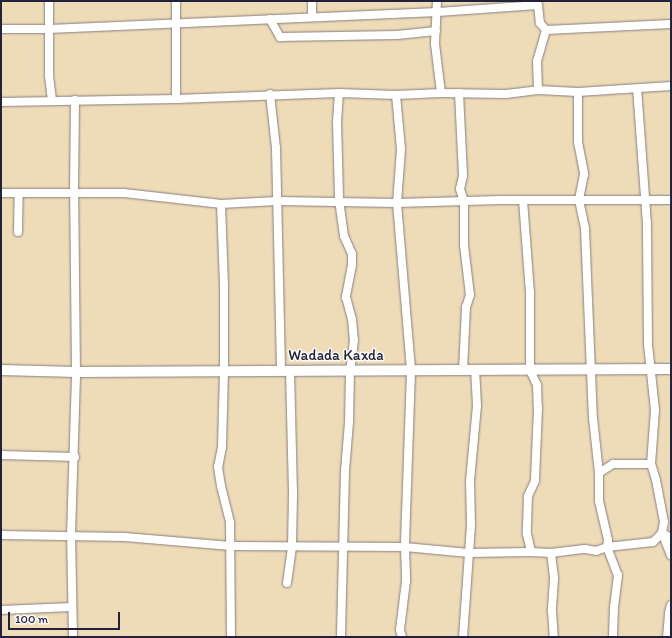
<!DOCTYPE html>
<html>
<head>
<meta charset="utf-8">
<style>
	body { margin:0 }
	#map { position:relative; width:672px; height:638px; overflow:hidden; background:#eedcb9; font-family:Itim,sans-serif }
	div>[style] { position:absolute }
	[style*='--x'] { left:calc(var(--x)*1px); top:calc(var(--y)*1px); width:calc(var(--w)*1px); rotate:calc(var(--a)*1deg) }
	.roads { filter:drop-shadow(0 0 1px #887f7a) drop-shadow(0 0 1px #887f7a) }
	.minor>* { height:8px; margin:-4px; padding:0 4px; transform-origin:4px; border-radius:4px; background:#fff }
	.tertiary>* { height:10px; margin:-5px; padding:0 5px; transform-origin:5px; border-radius:5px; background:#fff }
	span { translate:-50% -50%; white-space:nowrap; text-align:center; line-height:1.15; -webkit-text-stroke:3px #fdfcf7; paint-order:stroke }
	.street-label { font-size:15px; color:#22223b }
	.frame { position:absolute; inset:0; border:2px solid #22223b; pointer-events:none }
	.scale { position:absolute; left:8px; top:612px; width:112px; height:18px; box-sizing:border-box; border:2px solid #22223b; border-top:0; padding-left:5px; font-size:12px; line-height:14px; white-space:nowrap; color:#22223b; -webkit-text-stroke:3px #fdfcf7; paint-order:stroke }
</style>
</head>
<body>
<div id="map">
	<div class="roads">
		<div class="minor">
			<div style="--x:49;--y:1;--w:75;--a:90"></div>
			<div style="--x:49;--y:76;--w:25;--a:83"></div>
			<div style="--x:437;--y:1;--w:43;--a:92.7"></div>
			<div style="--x:435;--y:44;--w:49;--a:83"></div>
			<div style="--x:312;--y:17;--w:16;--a:-90"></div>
			<div style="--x:270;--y:19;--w:21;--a:61"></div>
			<div style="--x:280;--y:37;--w:117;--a:-1"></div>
			<div style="--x:397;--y:35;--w:39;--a:-6"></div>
			<div style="--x:1;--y:29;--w:48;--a:0"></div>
			<div style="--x:49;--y:29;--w:389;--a:-2.5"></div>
			<div style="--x:438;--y:12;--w:100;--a:-4"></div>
			<div style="--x:538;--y:5;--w:18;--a:84"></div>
			<div style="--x:540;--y:23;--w:9;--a:49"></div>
			<div style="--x:546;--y:30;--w:32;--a:106"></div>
			<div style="--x:537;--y:61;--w:29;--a:88"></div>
			<div style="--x:546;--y:30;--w:125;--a:-2.7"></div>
			<div style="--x:578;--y:92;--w:50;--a:90"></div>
			<div style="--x:578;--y:142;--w:33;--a:79"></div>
			<div style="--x:584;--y:174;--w:26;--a:101"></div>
			<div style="--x:579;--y:200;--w:30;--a:78"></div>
			<div style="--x:585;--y:229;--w:189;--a:87.6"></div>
			<div style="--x:593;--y:418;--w:55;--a:83.8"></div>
			<div style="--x:599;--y:473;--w:28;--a:90"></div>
			<div style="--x:599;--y:501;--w:40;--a:77"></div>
			<div style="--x:608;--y:540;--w:7;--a:98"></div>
			<div style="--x:607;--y:547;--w:30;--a:69"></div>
			<div style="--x:618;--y:575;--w:32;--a:97"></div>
			<div style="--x:614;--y:607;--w:30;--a:92"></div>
			<div style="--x:339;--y:93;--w:29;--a:94"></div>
			<div style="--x:337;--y:122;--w:78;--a:88.5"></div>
			<div style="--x:339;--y:200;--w:36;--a:82"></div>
			<div style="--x:344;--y:236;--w:20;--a:66"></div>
			<div style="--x:352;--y:254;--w:11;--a:90"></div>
			<div style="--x:352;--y:265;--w:33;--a:101"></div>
			<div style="--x:346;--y:297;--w:23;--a:75"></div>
			<div style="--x:352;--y:319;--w:21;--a:85"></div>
			<div style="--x:354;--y:340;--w:31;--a:97"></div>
			<div style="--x:350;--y:371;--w:51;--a:91.1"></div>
			<div style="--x:349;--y:422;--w:49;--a:94.7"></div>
			<div style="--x:345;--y:471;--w:166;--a:91.4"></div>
			<div style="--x:459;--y:93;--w:83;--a:87.2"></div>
			<div style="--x:463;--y:176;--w:13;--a:103"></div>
			<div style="--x:460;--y:189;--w:13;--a:72"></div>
			<div style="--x:464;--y:201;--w:44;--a:90"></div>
			<div style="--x:464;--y:245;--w:50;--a:83.2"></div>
			<div style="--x:470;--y:295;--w:13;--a:108"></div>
			<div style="--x:466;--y:307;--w:63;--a:92.7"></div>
			<div style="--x:270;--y:94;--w:54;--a:83.7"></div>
			<div style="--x:276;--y:148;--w:223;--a:88.7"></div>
			<div style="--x:396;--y:95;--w:54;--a:84.7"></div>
			<div style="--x:401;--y:149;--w:54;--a:94.2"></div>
			<div style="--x:397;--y:203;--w:169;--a:85.2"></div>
			<div style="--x:411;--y:371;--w:176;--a:92"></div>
			<div style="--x:405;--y:547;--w:34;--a:88"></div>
			<div style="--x:406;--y:581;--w:49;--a:97"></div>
			<div style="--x:400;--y:630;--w:7;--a:74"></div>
			<div style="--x:176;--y:99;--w:98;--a:-90"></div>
			<div style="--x:1;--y:102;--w:175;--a:-1"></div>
			<div style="--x:176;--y:99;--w:163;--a:-2.1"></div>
			<div style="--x:339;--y:93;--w:57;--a:2"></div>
			<div style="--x:396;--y:95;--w:45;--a:-2.5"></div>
			<div style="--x:441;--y:93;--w:65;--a:0.9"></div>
			<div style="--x:506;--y:94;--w:32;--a:-7"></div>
			<div style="--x:538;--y:90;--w:40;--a:2.9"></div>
			<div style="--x:578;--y:92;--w:93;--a:-3.7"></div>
			<div style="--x:1;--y:193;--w:123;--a:0"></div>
			<div style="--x:124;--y:193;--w:98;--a:6.5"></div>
			<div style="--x:221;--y:204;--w:55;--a:-3.1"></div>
			<div style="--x:276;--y:201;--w:121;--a:0.9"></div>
			<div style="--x:397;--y:203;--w:103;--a:-1.7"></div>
			<div style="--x:500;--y:200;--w:171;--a:0"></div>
			<div style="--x:523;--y:200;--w:93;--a:85.7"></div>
			<div style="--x:530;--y:293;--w:77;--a:90"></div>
			<div style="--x:530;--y:370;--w:17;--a:65"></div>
			<div style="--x:537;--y:385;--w:23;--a:88"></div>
			<div style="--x:538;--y:408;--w:73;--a:92.4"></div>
			<div style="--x:535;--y:481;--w:17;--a:115"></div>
			<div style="--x:528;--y:496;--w:38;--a:92"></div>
			<div style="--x:527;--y:534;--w:18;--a:77"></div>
			<div style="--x:221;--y:204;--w:81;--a:87.9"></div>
			<div style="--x:224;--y:285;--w:86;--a:90"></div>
			<div style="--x:224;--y:371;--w:76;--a:91.5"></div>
			<div style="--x:222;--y:447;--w:20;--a:101"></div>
			<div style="--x:218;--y:467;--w:19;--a:81"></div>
			<div style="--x:221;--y:486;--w:38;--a:76"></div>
			<div style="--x:230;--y:523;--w:114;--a:89.5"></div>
			<div style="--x:18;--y:232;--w:39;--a:-89"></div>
			<div style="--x:1;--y:455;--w:74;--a:1.5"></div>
			<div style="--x:599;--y:473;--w:17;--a:-33"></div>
			<div style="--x:613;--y:464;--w:38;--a:0"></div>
			<div style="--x:1;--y:535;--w:124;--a:0.9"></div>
			<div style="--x:125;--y:537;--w:106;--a:4.9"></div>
			<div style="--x:231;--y:546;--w:174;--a:0.3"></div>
			<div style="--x:405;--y:547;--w:64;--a:5.4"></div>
			<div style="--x:469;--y:553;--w:62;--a:-0.9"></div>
			<div style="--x:531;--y:552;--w:20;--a:3"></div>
			<div style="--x:551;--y:553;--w:34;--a:-7"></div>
			<div style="--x:585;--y:549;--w:11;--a:10"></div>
			<div style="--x:596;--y:551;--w:12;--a:-20"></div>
			<div style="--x:607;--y:547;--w:46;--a:-6.2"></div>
			<div style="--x:653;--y:542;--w:13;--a:-45"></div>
			<div style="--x:662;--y:533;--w:11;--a:-80"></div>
			<div style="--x:664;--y:522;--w:43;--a:-100.8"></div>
			<div style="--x:656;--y:480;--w:17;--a:-107"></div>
			<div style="--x:651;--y:464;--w:54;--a:-85.8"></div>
			<div style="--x:655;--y:410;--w:65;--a:-96.1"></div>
			<div style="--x:648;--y:345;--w:121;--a:-90.5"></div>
			<div style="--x:647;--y:224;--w:135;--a:-94.2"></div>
			<div style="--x:671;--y:538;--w:10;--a:-151"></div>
			<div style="--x:662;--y:533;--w:24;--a:68"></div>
			<div style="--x:551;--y:553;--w:26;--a:83"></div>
			<div style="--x:554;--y:579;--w:32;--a:94"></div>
			<div style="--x:552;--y:611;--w:26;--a:86"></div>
			<div style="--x:287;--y:583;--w:37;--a:-82"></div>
			<div style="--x:292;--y:546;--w:53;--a:-88.9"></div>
			<div style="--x:293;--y:493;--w:122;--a:-91.4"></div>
			<div style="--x:1;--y:610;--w:71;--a:-2.4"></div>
			<div style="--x:73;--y:637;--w:102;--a:-91.1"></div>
			<div style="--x:71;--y:535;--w:163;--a:-88.2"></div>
			<div style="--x:76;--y:372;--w:179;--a:-90.6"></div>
			<div style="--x:74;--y:193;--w:93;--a:-89.4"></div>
			<div style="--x:463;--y:637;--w:112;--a:-85.9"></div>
			<div style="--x:471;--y:525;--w:44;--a:-91.3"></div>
			<div style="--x:470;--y:481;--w:75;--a:-84.7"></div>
			<div style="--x:477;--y:406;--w:36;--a:-93"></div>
			<div style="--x:667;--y:637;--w:24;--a:-85"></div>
			<div style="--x:669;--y:613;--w:8;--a:-76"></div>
		</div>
		<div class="tertiary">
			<div style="--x:1;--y:370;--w:75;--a:1.5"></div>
			<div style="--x:76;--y:372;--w:595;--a:-0.29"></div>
		</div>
	</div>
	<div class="street-label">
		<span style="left:336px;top:356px">Wadada Kaxda</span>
	</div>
	<div class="frame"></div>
	<div class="scale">100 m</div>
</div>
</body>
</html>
